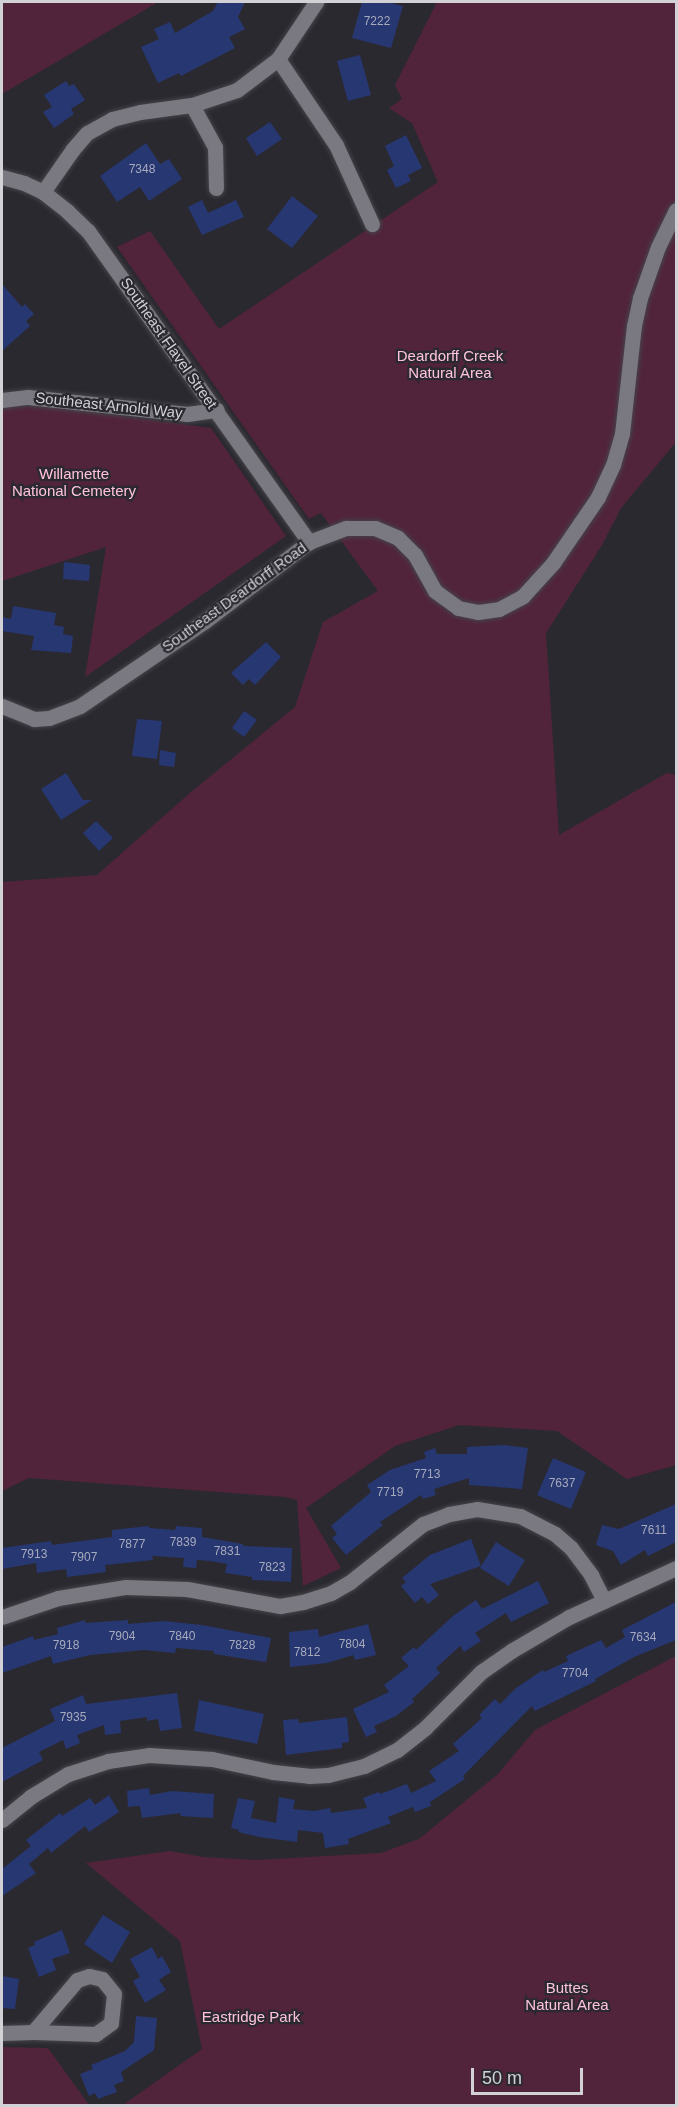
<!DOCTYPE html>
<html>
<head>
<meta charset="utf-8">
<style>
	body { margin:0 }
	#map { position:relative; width:678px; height:2107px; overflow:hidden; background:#2b2930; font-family:Arial,sans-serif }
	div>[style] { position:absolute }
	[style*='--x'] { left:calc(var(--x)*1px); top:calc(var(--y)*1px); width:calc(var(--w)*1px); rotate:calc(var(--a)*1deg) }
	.green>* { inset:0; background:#52243c }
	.building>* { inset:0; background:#273771 }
	.roads { filter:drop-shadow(0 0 2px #454449) drop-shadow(0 0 2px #454449) }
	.minor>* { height:15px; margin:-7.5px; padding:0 7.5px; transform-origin:7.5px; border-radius:7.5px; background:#7a7880 }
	span { translate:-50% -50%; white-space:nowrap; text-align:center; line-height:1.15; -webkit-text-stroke:4.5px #2b2930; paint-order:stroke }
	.number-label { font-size:12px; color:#a7aabc }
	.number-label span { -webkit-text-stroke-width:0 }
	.street-label { font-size:15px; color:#d2d1d5 }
	.park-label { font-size:15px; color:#ffc2de }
	.frame { position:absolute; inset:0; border:3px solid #d2d1d5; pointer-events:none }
	.scale { position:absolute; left:471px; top:2068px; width:112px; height:27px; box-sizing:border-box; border:3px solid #d2d1d5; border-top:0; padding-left:8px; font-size:18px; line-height:21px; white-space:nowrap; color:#d2d1d5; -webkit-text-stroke:4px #2b2930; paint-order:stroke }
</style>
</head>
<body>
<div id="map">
	<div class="green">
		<div style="clip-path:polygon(2px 2px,158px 2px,2px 94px)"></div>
		<div style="clip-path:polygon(437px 2px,676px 2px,676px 442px,621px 508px,602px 545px,546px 633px,559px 835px,667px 773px,676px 775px,676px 1465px,627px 1479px,557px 1431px,459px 1425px,395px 1446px,306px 1508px,341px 1568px,303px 1586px,297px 1500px,286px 1497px,29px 1478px,2px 1491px,2px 882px,97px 875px,190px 793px,295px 707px,323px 622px,378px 591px,321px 513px,309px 519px,117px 247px,150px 231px,219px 329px,438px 182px,412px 123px,389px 108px,402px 99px,395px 85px)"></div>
		<div style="clip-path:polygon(39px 405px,211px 428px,286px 536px,85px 677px,106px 547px,2px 581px,2px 408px)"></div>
		<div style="clip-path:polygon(676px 1656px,676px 2105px,123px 2105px,202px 2049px,180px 1941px,86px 1863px,170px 1851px,203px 1857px,256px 1860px,381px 1853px,419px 1839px,498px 1774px,535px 1730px)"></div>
		<div style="clip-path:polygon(2px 2047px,48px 2048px,89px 2105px,2px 2105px)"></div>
	</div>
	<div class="building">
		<div style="clip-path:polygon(218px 2px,245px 2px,238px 17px,245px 29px,229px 37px,235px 48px,181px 76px,179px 73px,158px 83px,141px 47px,159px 39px,154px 29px,170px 22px,175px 33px,213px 11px)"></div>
		<div style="clip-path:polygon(362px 2px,385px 2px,403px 6px,391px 48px,352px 38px)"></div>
		<div style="clip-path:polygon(360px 55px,371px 95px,348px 101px,337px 61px)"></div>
		<div style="clip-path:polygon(66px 81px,69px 86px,74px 84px,85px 100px,71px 109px,74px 114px,54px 128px,43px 112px,52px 107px,44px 95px)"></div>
		<div style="clip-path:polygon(270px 122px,282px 139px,257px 156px,246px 138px)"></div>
		<div style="clip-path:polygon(406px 135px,422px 168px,408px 175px,411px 181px,396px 188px,387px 170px,394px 166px,385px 146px)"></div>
		<div style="clip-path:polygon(146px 143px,160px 164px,169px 159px,182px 179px,149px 201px,140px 187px,117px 202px,100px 176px)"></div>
		<div style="clip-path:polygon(292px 196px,318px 216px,292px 248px,267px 229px)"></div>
		<div style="clip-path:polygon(202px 200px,208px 213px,236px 200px,244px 217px,202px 235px,188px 207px)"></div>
		<div style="clip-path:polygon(2px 284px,22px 307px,25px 304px,34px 314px,26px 321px,30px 326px,2px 351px)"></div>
		<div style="clip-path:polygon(64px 562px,90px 565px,89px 581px,63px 579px)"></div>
		<div style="clip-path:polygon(13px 606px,56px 613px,54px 625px,64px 627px,63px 634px,73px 636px,71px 653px,31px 650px,34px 636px,2px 631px,2px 617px,11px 619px)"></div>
		<div style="clip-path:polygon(266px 642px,281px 657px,255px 685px,249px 679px,243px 685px,231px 673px)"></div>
		<div style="clip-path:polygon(244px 711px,257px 720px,244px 737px,232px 728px)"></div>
		<div style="clip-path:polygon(137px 719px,162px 721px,157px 759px,132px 756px)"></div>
		<div style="clip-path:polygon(160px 750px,176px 753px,174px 767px,159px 765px)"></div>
		<div style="clip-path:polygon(66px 773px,83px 800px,92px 800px,61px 820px,41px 789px)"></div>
		<div style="clip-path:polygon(96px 821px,113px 838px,99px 851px,83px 833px)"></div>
		<div style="clip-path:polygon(504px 1445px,528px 1448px,522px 1489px,469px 1485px,469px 1478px,434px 1489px,436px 1495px,423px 1499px,421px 1495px,380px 1522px,383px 1525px,346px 1555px,332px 1538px,337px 1534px,331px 1526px,371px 1492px,367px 1485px,390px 1470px,426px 1458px,424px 1452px,435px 1448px,437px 1454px,467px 1454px,467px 1447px)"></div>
		<div style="clip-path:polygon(553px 1458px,586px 1472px,571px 1509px,537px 1495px)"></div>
		<div style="clip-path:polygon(676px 1504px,676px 1542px,648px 1556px,645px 1550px,621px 1565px,613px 1551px,596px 1545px,602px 1525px,619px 1529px)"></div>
		<div style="clip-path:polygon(149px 1526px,149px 1528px,175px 1530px,176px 1526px,202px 1528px,202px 1537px,243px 1544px,243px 1546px,292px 1548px,291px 1582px,252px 1580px,252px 1577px,225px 1573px,227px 1564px,210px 1561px,197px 1560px,196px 1568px,183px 1567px,184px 1558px,152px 1556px,153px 1560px,105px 1565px,106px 1572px,67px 1577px,66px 1569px,37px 1573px,36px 1563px,2px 1569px,2px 1548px,51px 1541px,52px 1545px,112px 1537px,112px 1530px)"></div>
		<div style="clip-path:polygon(471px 1539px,481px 1566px,430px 1584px,439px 1595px,428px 1604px,422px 1597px,415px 1603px,401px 1586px,406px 1582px,402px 1578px,430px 1555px)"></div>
		<div style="clip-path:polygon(496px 1542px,525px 1560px,509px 1586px,480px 1568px)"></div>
		<div style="clip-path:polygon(538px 1581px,549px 1603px,511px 1622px,506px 1613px,475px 1633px,481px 1641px,464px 1652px,460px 1646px,436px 1668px,440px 1673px,412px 1699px,414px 1702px,396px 1716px,374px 1726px,377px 1732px,366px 1737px,353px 1709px,389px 1692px,384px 1685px,409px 1666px,401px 1658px,414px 1647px,416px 1650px,453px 1616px,476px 1600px,482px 1609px)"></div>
		<div style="clip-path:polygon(676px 1602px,676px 1640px,634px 1657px,595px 1679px,596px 1681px,543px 1707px,535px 1711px,532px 1706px,463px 1776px,465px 1779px,430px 1802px,431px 1806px,415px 1812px,413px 1807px,388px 1817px,391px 1823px,348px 1839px,349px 1844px,325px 1848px,323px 1833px,298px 1830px,297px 1842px,259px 1837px,238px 1832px,239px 1830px,231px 1828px,238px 1798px,255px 1801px,251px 1818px,276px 1823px,279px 1797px,295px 1800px,293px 1809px,314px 1811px,330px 1808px,331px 1813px,367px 1808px,363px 1798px,379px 1792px,380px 1794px,407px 1784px,411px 1793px,436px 1781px,429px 1771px,459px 1751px,453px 1744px,482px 1718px,479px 1715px,495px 1699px,500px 1704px,516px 1688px,543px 1670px,544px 1672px,568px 1661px,566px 1656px,601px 1640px,606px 1648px,625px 1637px,622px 1630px)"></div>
		<div style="clip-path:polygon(85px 1620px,85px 1623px,128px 1620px,128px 1624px,164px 1621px,202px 1625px,271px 1638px,266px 1662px,214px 1654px,214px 1651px,176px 1648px,175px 1653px,144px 1650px,90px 1655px,53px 1664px,51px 1656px,2px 1673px,2px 1647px,33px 1636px,34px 1640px,58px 1634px,57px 1628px)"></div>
		<div style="clip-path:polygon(368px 1624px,376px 1655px,355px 1660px,353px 1655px,327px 1663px,290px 1667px,289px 1632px,318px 1629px,319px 1637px)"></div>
		<div style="clip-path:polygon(177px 1693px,182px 1728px,160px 1731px,158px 1719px,147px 1721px,147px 1717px,120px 1721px,121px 1733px,105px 1735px,104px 1725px,77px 1735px,80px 1743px,66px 1749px,63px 1740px,39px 1752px,43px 1760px,2px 1782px,2px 1748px,55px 1721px,50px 1709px,83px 1695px,86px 1704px)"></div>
		<div style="clip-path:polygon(199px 1700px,264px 1714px,257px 1744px,194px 1731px)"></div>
		<div style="clip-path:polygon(347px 1717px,349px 1742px,342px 1743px,342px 1748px,286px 1755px,283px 1720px,298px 1719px,299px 1723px)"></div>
		<div style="clip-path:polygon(149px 1788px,150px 1795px,172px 1791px,214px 1794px,213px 1818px,180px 1816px,181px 1813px,142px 1818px,140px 1806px,128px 1807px,127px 1791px)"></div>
		<div style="clip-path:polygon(109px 1795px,119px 1812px,89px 1832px,85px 1826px,51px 1853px,48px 1848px,29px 1864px,36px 1873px,2px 1896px,2px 1869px,31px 1846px,26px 1840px,60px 1813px,62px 1816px,90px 1798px,95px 1805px)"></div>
		<div style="clip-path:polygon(103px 1915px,130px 1932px,112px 1963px,84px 1944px)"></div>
		<div style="clip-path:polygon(62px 1930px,70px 1953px,52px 1959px,56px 1970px,39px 1977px,28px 1948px,35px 1945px,34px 1942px)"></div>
		<div style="clip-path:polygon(152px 1947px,158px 1959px,162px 1956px,171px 1972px,159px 1980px,166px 1990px,145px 2003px,133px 1981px,140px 1977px,130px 1959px)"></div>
		<div style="clip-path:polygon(2px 1976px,19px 1979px,15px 2009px,2px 2008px)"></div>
		<div style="clip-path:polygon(136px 2016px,157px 2018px,154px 2050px,121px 2072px,124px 2081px,114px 2085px,117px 2092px,98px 2099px,95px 2093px,89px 2096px,80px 2074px,93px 2069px,91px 2065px,125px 2051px,134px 2042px)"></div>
	</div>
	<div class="roads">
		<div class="minor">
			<div style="--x:278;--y:59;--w:104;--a:56"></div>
			<div style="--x:336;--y:145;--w:87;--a:65.5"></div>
			<div style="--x:192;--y:105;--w:48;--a:61.3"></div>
			<div style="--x:215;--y:147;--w:41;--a:88.6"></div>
			<div style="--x:2;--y:177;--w:23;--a:15"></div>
			<div style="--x:24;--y:183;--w:21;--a:25"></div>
			<div style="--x:43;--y:192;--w:31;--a:38"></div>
			<div style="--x:67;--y:211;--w:29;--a:44"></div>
			<div style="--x:88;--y:231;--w:382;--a:54.6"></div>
			<div style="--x:43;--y:192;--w:52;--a:-55.1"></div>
			<div style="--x:73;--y:149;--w:21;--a:-49"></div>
			<div style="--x:87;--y:133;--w:29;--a:-29"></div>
			<div style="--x:112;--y:119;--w:29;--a:-14"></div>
			<div style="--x:140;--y:112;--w:52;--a:-7.7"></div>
			<div style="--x:192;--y:105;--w:47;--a:-18.4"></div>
			<div style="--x:237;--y:90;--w:51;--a:-37.1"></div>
			<div style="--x:278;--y:59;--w:69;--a:-56.3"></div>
			<div style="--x:2;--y:400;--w:26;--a:-7"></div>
			<div style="--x:28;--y:397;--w:160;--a:6.1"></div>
			<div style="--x:187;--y:414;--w:30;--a:-8"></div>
			<div style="--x:2;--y:706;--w:35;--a:22"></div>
			<div style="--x:34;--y:719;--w:15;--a:-4"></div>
			<div style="--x:49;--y:718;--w:33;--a:-21"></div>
			<div style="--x:80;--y:706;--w:151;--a:-34.2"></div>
			<div style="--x:205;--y:621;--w:131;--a:-37.2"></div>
			<div style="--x:309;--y:542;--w:40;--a:-21"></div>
			<div style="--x:346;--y:528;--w:29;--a:0"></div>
			<div style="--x:375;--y:528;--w:25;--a:23"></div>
			<div style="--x:398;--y:538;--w:24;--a:45"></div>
			<div style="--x:415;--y:555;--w:41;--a:60.9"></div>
			<div style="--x:435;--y:591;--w:29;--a:36"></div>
			<div style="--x:458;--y:608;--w:20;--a:11"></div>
			<div style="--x:478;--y:612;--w:21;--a:-8"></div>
			<div style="--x:499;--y:609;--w:27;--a:-28"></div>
			<div style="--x:523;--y:596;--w:45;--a:-47.7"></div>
			<div style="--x:553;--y:563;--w:80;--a:-55.7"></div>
			<div style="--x:598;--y:497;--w:35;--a:-65"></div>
			<div style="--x:613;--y:465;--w:32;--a:-74"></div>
			<div style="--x:622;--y:434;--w:109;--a:-83.7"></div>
			<div style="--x:634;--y:326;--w:29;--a:-78"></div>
			<div style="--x:640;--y:298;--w:54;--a:-70.6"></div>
			<div style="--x:658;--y:247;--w:41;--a:-64.1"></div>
			<div style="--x:2;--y:1617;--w:59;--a:-18.7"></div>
			<div style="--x:58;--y:1598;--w:69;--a:-9.2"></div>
			<div style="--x:126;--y:1587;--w:61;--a:1.9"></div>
			<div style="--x:187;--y:1589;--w:95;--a:10.4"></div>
			<div style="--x:280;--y:1606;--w:23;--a:-10"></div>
			<div style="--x:303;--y:1602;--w:29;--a:-18"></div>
			<div style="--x:331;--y:1593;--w:22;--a:-30"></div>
			<div style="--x:350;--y:1582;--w:93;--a:-38.5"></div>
			<div style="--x:423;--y:1524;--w:28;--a:-21"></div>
			<div style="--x:449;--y:1514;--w:28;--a:-10"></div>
			<div style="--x:477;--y:1509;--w:44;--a:9.2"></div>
			<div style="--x:520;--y:1516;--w:39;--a:27"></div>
			<div style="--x:555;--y:1534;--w:21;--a:41"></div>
			<div style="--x:571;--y:1548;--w:34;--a:53"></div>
			<div style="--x:591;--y:1575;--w:29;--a:63"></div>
			<div style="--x:2;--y:1820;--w:36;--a:-39"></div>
			<div style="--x:30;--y:1797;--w:44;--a:-31.2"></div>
			<div style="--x:68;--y:1774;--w:42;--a:-18"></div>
			<div style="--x:108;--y:1761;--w:41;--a:-8.3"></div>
			<div style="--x:149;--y:1755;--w:63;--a:3.6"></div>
			<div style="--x:212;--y:1759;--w:62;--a:12"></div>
			<div style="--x:273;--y:1772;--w:36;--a:6"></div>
			<div style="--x:309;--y:1776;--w:19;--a:-3"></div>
			<div style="--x:328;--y:1775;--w:37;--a:-14"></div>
			<div style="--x:364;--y:1766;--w:37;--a:-26"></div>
			<div style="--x:397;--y:1750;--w:36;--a:-38"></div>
			<div style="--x:425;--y:1728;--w:79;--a:-45"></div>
			<div style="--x:481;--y:1672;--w:37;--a:-35"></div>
			<div style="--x:511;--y:1651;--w:67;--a:-30.4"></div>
			<div style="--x:569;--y:1617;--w:118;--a:-24.6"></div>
			<div style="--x:89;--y:1976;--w:13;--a:13"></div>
			<div style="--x:102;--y:1979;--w:19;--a:51"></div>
			<div style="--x:114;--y:1994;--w:29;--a:96"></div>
			<div style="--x:111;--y:2023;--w:19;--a:144"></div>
			<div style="--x:96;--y:2034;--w:63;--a:-178.2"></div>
			<div style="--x:33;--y:2032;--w:68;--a:-49.8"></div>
			<div style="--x:77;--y:1980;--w:13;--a:-18"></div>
			<div style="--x:2;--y:2033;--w:31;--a:-2"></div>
		</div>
	</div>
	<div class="number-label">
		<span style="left:377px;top:22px">7222</span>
		<span style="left:142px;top:170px">7348</span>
		<span style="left:427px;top:1475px">7713</span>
		<span style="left:562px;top:1484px">7637</span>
		<span style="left:390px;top:1493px">7719</span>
		<span style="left:654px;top:1531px">7611</span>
		<span style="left:183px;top:1543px">7839</span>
		<span style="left:132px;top:1545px">7877</span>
		<span style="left:227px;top:1552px">7831</span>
		<span style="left:34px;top:1555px">7913</span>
		<span style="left:84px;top:1558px">7907</span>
		<span style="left:272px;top:1568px">7823</span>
		<span style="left:122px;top:1637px">7904</span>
		<span style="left:182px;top:1637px">7840</span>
		<span style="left:643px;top:1638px">7634</span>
		<span style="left:352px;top:1645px">7804</span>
		<span style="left:66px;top:1646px">7918</span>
		<span style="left:242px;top:1646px">7828</span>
		<span style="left:307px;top:1653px">7812</span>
		<span style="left:575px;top:1674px">7704</span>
		<span style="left:73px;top:1718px">7935</span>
	</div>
	<div class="street-label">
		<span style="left:169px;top:343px;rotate:55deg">Southeast Flavel Street</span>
		<span style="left:109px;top:405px;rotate:6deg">Southeast Arnold Way</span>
		<span style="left:234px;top:597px;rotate:-36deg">Southeast Deardorff Road</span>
	</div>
	<div class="park-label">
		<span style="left:450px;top:364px">Deardorff Creek<br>Natural Area</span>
		<span style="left:74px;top:482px">Willamette<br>National Cemetery</span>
		<span style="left:567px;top:1996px">Buttes<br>Natural Area</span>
		<span style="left:251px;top:2017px">Eastridge Park</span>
	</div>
	<div class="frame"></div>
	<div class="scale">50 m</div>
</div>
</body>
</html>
